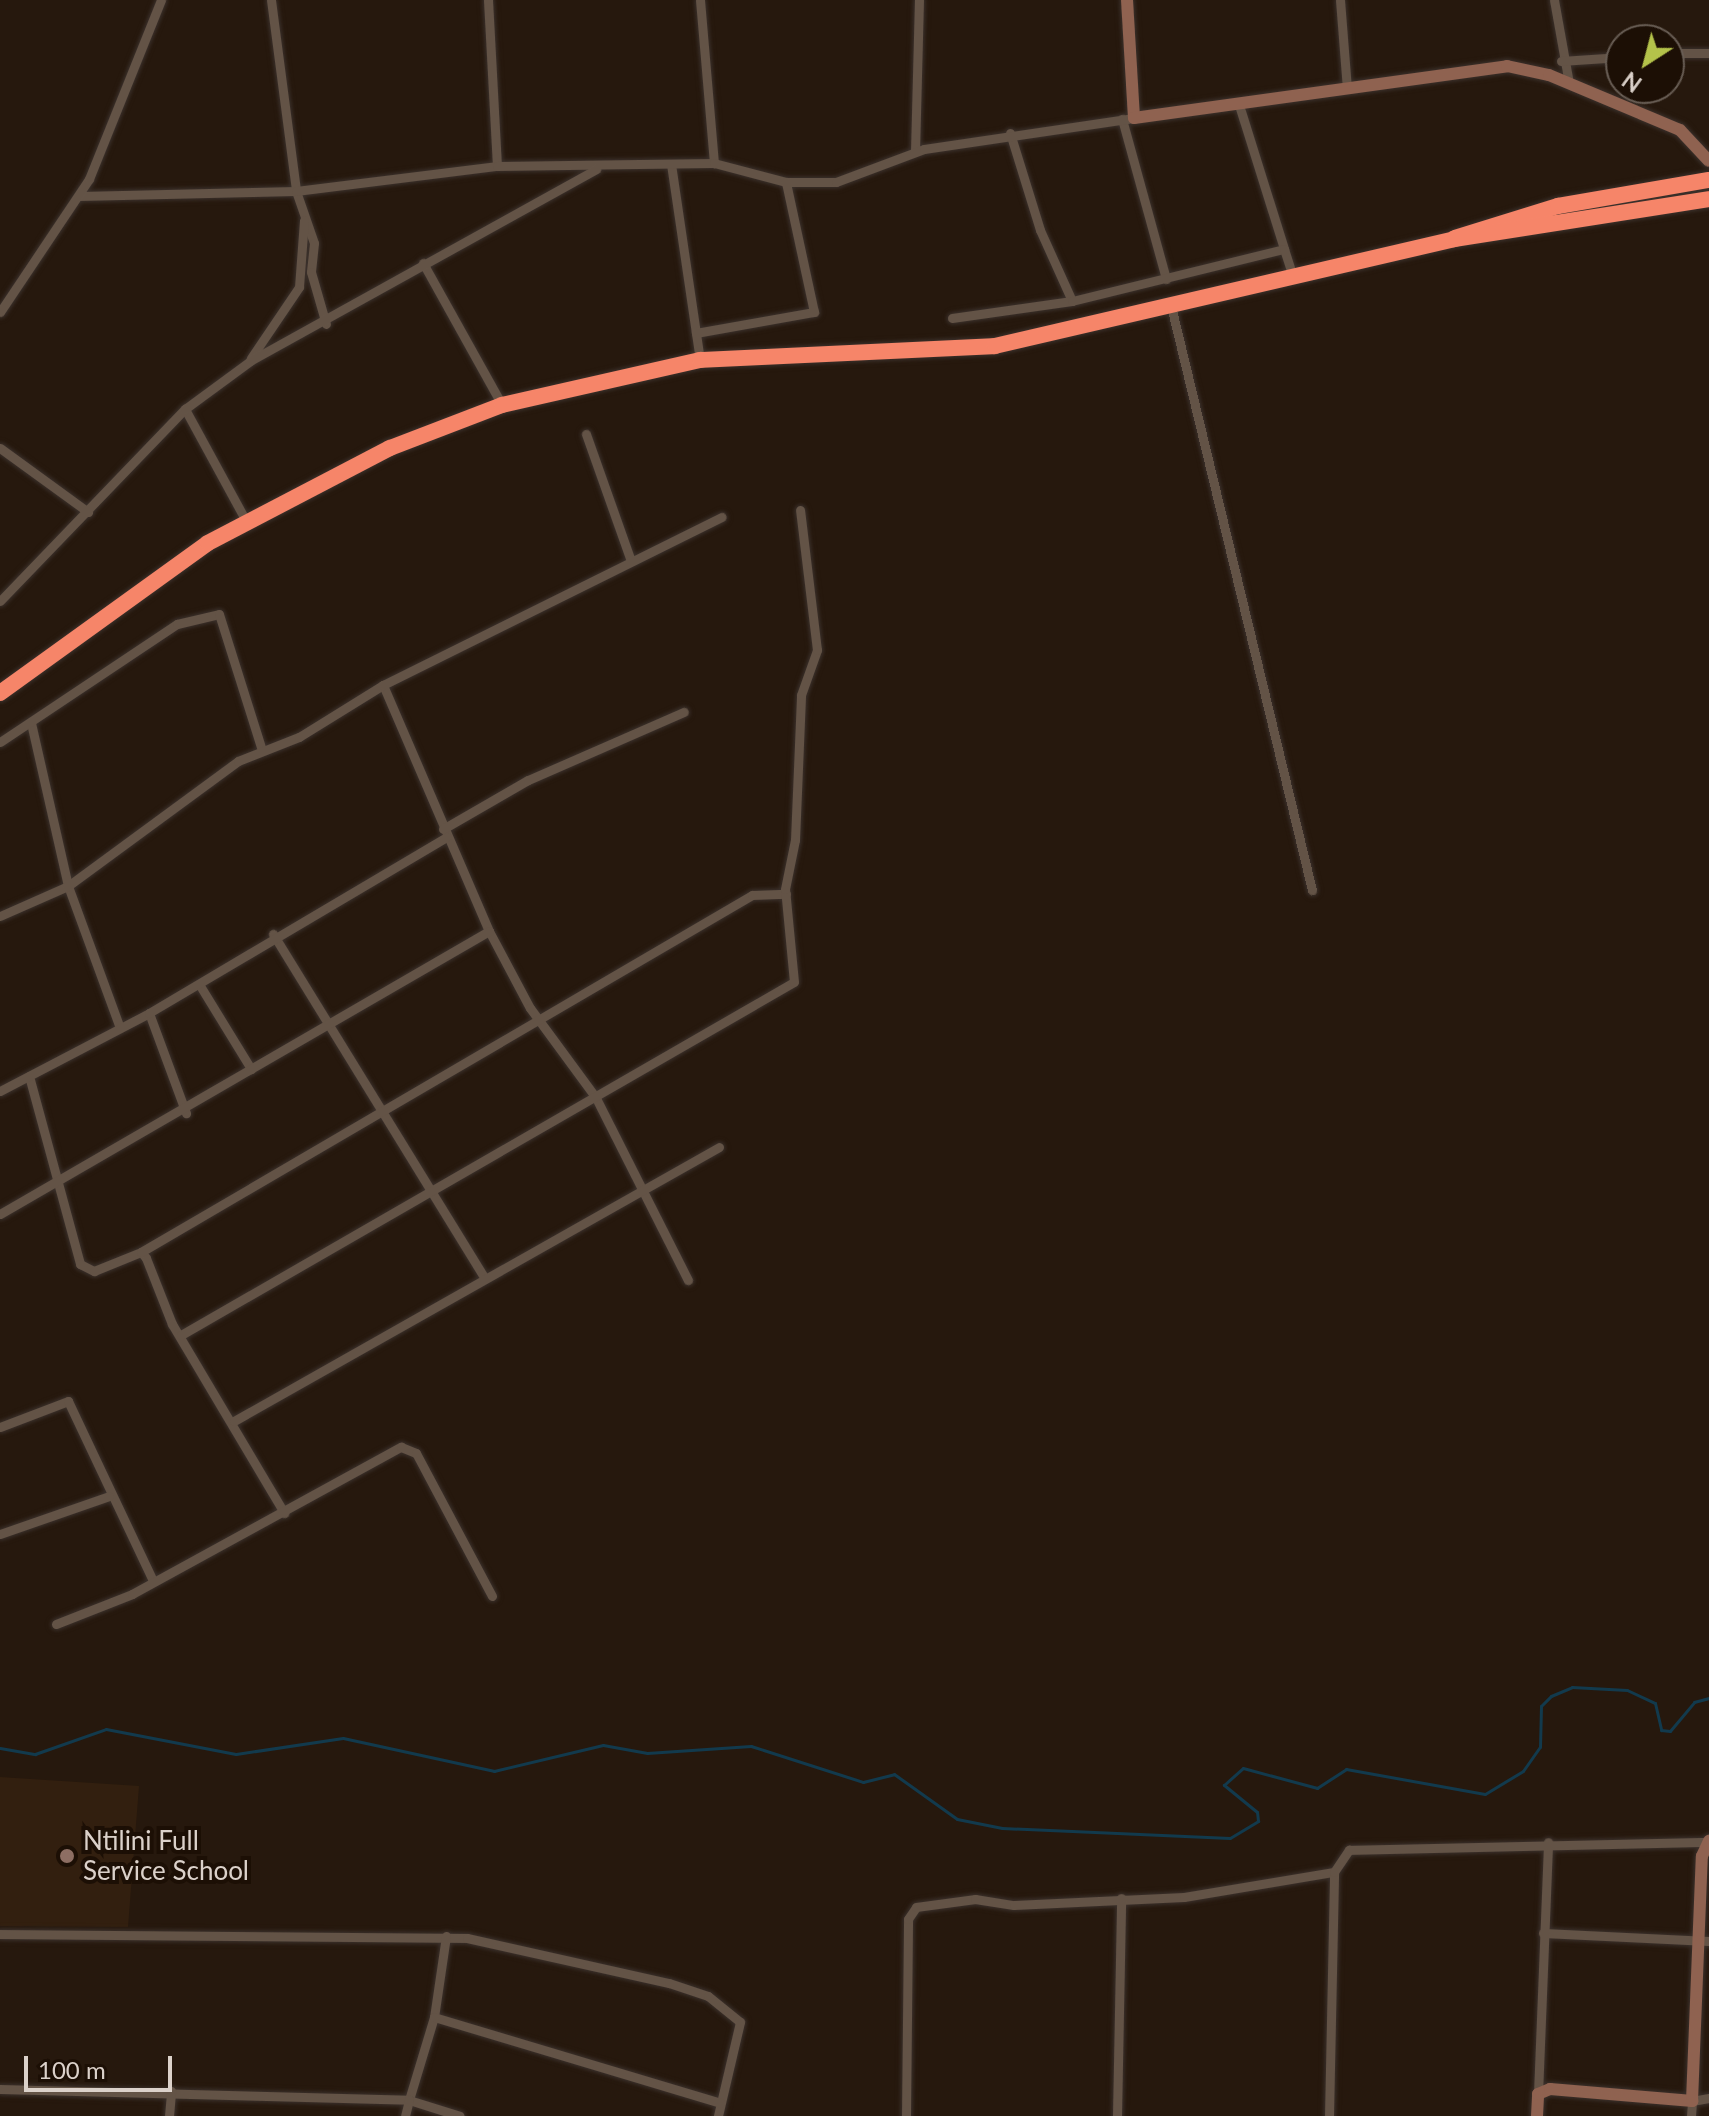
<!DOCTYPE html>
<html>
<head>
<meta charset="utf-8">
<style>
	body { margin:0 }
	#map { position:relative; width:1709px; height:2116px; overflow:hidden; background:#26180d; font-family:Lato,sans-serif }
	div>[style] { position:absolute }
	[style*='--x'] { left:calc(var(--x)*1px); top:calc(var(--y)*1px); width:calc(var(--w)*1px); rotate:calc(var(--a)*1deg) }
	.built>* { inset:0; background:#321f0f }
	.stream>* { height:3px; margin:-1.5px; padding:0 1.5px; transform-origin:1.5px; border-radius:1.5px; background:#123a4d }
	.roads { filter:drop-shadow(0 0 2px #3b312c) drop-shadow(0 0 2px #3b312c) }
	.street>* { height:9px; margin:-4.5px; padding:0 4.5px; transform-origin:4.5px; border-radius:4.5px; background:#635346 }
	.secondary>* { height:12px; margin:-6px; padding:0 6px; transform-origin:6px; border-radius:6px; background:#8f6250 }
	.highway>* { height:16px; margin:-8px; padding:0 8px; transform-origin:8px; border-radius:8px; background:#f68569 }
	.dots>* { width:22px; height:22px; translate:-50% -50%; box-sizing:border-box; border:4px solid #1c0f05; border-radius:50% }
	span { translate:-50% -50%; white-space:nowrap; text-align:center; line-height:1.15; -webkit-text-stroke:8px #1c0f05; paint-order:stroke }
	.poi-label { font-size:26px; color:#dbd1ca }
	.left { translate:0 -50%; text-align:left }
	.north { position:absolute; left:1605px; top:24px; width:80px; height:80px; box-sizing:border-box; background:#1c0f05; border:2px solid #685d54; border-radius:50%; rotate:216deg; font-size:22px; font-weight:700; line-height:32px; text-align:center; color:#dbd1ca }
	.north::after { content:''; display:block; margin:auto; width:28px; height:36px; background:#b4c24a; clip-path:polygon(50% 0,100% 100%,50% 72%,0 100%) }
	.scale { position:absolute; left:24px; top:2056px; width:148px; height:36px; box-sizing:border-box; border:4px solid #dbd1ca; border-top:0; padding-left:10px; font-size:24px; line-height:28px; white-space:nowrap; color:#dbd1ca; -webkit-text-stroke:6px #1c0f05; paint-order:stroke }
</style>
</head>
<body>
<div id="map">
	<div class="built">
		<div style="clip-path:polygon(0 1777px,139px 1786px,128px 1927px,0 1926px)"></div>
	</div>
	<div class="stream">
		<div style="--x:0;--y:1748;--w:36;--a:10"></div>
		<div style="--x:35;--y:1754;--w:75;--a:-19.4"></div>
		<div style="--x:106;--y:1729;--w:132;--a:10.9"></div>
		<div style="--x:236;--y:1754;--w:108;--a:-8.5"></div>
		<div style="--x:343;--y:1738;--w:155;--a:12.3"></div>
		<div style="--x:494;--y:1771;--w:112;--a:-13.4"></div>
		<div style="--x:603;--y:1745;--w:45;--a:10.3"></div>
		<div style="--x:647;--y:1753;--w:104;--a:-3.9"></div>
		<div style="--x:751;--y:1746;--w:118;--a:17.8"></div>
		<div style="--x:863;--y:1782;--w:32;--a:-14"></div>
		<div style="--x:894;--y:1774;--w:77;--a:35.5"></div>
		<div style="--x:957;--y:1819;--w:46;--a:11.3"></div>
		<div style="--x:1002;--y:1828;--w:228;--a:2.5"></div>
		<div style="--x:1230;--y:1838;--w:33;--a:-31"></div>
		<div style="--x:1258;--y:1821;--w:9;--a:-96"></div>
		<div style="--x:1257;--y:1812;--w:43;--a:-140.7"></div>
		<div style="--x:1224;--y:1785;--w:25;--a:-42"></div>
		<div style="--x:1243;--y:1768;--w:77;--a:15.1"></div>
		<div style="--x:1317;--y:1788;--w:35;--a:-33"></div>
		<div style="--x:1346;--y:1769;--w:141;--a:10.2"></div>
		<div style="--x:1485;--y:1794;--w:44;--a:-31.2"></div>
		<div style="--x:1523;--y:1771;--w:29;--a:-55"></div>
		<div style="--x:1540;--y:1747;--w:41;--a:-88.6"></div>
		<div style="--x:1541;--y:1706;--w:14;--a:-45"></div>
		<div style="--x:1551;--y:1696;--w:23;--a:-23"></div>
		<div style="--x:1572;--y:1687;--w:55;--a:3.1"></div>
		<div style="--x:1627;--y:1690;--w:31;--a:25"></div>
		<div style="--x:1655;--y:1703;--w:28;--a:77"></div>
		<div style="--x:1661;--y:1730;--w:9;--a:6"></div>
		<div style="--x:1670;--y:1731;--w:38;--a:-50"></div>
		<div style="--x:1694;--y:1702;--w:16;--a:-15"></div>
	</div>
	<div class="roads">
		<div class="street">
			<div style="--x:271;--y:0;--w:193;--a:82.5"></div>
			<div style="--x:296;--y:191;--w:55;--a:70.9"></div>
			<div style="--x:314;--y:243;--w:29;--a:96"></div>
			<div style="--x:311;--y:272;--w:54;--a:73.9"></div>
			<div style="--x:488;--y:0;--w:166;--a:86.9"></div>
			<div style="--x:700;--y:0;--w:164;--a:85.1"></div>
			<div style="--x:1340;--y:0;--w:89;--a:85.5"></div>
			<div style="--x:1554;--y:0;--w:84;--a:79.8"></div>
			<div style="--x:1669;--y:53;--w:40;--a:0"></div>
			<div style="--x:1561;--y:61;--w:60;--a:-3.8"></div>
			<div style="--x:1239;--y:105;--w:151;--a:72.6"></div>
			<div style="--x:1122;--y:119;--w:166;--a:74.6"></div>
			<div style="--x:1010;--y:133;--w:102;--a:72.8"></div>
			<div style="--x:1040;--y:230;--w:78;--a:65.7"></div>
			<div style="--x:915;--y:152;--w:152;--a:-88.5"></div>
			<div style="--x:671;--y:164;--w:198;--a:81.6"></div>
			<div style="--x:79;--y:196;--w:217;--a:-1.3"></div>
			<div style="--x:296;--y:191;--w:203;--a:-7.1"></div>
			<div style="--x:497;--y:166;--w:217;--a:-0.8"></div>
			<div style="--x:714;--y:163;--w:74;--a:14.8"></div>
			<div style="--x:786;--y:182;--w:50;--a:0"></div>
			<div style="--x:836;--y:182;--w:94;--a:-20.6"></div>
			<div style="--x:924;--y:149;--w:212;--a:-8.4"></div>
			<div style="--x:423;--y:263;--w:162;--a:60.9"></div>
			<div style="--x:1171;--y:306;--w:601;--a:76.43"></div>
			<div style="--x:0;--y:312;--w:160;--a:-56.2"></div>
			<div style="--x:89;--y:179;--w:193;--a:-68.1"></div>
			<div style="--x:952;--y:318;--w:121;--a:-8.1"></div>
			<div style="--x:1072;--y:301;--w:218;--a:-13.8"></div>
			<div style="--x:1284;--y:249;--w:29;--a:72"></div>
			<div style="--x:696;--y:333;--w:120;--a:-10.1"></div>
			<div style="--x:814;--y:312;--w:133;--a:-102.2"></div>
			<div style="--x:251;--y:358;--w:86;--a:-55.9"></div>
			<div style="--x:299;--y:287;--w:67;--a:-85.7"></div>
			<div style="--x:185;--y:409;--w:128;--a:61.4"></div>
			<div style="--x:586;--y:434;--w:135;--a:70.5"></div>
			<div style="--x:0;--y:448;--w:109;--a:36"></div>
			<div style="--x:0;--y:601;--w:267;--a:-46.1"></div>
			<div style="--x:185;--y:409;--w:81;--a:-36.4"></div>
			<div style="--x:250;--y:361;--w:396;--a:-29"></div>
			<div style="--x:383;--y:685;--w:268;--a:66.7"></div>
			<div style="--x:489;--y:931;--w:87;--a:62"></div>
			<div style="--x:530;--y:1008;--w:112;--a:53.7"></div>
			<div style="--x:596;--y:1098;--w:204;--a:63.2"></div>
			<div style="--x:31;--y:723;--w:167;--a:77.2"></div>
			<div style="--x:68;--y:886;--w:151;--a:69.9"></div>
			<div style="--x:0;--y:742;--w:213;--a:-33.7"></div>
			<div style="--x:177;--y:624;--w:43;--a:-13.4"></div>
			<div style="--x:219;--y:614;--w:143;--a:72.5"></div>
			<div style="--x:443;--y:829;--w:98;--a:-30"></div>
			<div style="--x:528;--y:780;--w:170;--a:-23.6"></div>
			<div style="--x:0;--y:916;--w:74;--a:-23.8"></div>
			<div style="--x:68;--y:886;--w:211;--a:-36.3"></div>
			<div style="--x:238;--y:761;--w:66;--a:-21.5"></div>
			<div style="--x:299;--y:737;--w:99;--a:-31.8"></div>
			<div style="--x:383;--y:685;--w:378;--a:-26.4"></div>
			<div style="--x:273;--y:934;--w:403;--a:58.4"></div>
			<div style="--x:199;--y:984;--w:100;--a:58.5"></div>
			<div style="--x:149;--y:1013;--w:107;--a:69.7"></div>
			<div style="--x:29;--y:1076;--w:195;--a:74.8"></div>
			<div style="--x:80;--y:1264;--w:16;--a:27"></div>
			<div style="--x:94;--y:1271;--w:51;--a:-22"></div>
			<div style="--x:141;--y:1252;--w:8;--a:50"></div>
			<div style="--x:146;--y:1258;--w:71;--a:68.5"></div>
			<div style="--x:172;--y:1324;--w:220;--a:59.3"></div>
			<div style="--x:0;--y:1091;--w:168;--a:-27.6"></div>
			<div style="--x:149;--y:1013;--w:346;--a:-30.6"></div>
			<div style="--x:0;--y:1214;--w:565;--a:-30.06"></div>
			<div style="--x:141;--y:1252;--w:708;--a:-30.3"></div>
			<div style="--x:752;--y:895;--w:34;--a:-2"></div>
			<div style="--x:181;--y:1335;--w:707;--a:-29.94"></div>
			<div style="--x:794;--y:982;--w:93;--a:-95.5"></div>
			<div style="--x:785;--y:889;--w:50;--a:-78.5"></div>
			<div style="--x:795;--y:840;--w:145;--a:-87.6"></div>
			<div style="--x:801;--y:695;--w:48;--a:-70.4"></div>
			<div style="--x:817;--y:650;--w:141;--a:-96.9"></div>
			<div style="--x:234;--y:1421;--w:557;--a:-29.46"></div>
			<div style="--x:0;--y:1427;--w:73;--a:-20.9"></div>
			<div style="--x:68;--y:1401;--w:199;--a:64.7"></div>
			<div style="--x:0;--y:1534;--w:115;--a:-19.2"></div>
			<div style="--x:56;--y:1624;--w:82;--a:-21.5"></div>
			<div style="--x:132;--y:1594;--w:307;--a:-28.7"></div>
			<div style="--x:401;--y:1447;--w:16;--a:22"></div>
			<div style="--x:416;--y:1453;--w:162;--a:62"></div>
			<div style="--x:1543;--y:1933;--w:166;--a:2.8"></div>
			<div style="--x:0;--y:1934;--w:467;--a:0.5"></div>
			<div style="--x:467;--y:1938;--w:207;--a:12.6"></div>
			<div style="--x:669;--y:1983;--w:41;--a:18.4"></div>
			<div style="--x:708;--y:1996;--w:41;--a:39.1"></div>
			<div style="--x:740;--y:2022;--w:97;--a:103.2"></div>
			<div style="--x:446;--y:1936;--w:82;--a:98.4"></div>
			<div style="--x:434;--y:2017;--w:87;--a:106.8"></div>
			<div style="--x:409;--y:2100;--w:53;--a:17.4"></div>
			<div style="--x:434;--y:2017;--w:299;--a:16.7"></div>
			<div style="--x:0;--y:2089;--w:409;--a:1.5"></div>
			<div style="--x:409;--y:2100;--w:16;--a:104"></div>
			<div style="--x:1538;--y:2094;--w:252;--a:-87.7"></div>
			<div style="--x:169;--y:2116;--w:25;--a:-85"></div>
			<div style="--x:906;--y:2116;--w:197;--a:-89.4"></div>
			<div style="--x:908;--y:1919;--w:14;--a:-56"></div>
			<div style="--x:916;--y:1907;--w:60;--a:-7.7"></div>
			<div style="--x:975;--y:1899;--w:39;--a:9"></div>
			<div style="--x:1014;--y:1905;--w:170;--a:-2.7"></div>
			<div style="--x:1184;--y:1897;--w:152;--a:-9.5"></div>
			<div style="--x:1117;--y:2116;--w:218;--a:-88.9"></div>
			<div style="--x:1329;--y:2116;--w:244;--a:-88.8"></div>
			<div style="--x:1334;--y:1872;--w:27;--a:-56"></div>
			<div style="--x:1349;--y:1850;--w:359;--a:-1.3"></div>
			<div style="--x:1691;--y:2116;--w:15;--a:-86"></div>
			<div style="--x:1692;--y:2101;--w:17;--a:-10"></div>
		</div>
		<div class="secondary">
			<div style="--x:1127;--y:0;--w:118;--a:86.6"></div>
			<div style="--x:1134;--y:118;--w:377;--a:-7.9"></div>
			<div style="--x:1507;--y:66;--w:43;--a:12.1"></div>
			<div style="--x:1549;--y:75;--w:142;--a:22.8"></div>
			<div style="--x:1680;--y:130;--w:42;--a:46.9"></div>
			<div style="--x:1537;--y:2116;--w:22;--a:-87"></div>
			<div style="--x:1538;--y:2094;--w:13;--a:-23"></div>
			<div style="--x:1550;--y:2089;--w:143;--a:4.8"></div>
			<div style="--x:1692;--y:2101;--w:245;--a:-87.7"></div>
			<div style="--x:1702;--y:1856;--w:17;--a:-65"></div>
		</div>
		<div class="highway">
			<div style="--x:1455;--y:238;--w:108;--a:-17.3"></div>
			<div style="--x:1558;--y:206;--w:153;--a:-9.8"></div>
			<div style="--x:0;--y:693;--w:256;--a:-35.8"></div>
			<div style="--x:208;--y:543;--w:205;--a:-27.6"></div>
			<div style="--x:390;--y:448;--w:120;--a:-21"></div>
			<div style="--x:502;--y:405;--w:203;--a:-12.8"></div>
			<div style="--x:700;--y:360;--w:295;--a:-2.7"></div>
			<div style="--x:995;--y:346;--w:471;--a:-13.1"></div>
			<div style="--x:1454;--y:239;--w:258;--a:-8.9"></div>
		</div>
	</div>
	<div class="dots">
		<div style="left:67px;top:1856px;background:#8d6e63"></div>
	</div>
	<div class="poi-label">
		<span class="left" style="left:83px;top:1856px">Ntilini Full<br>Service School</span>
	</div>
	<div class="north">N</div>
	<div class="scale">100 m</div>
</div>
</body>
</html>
